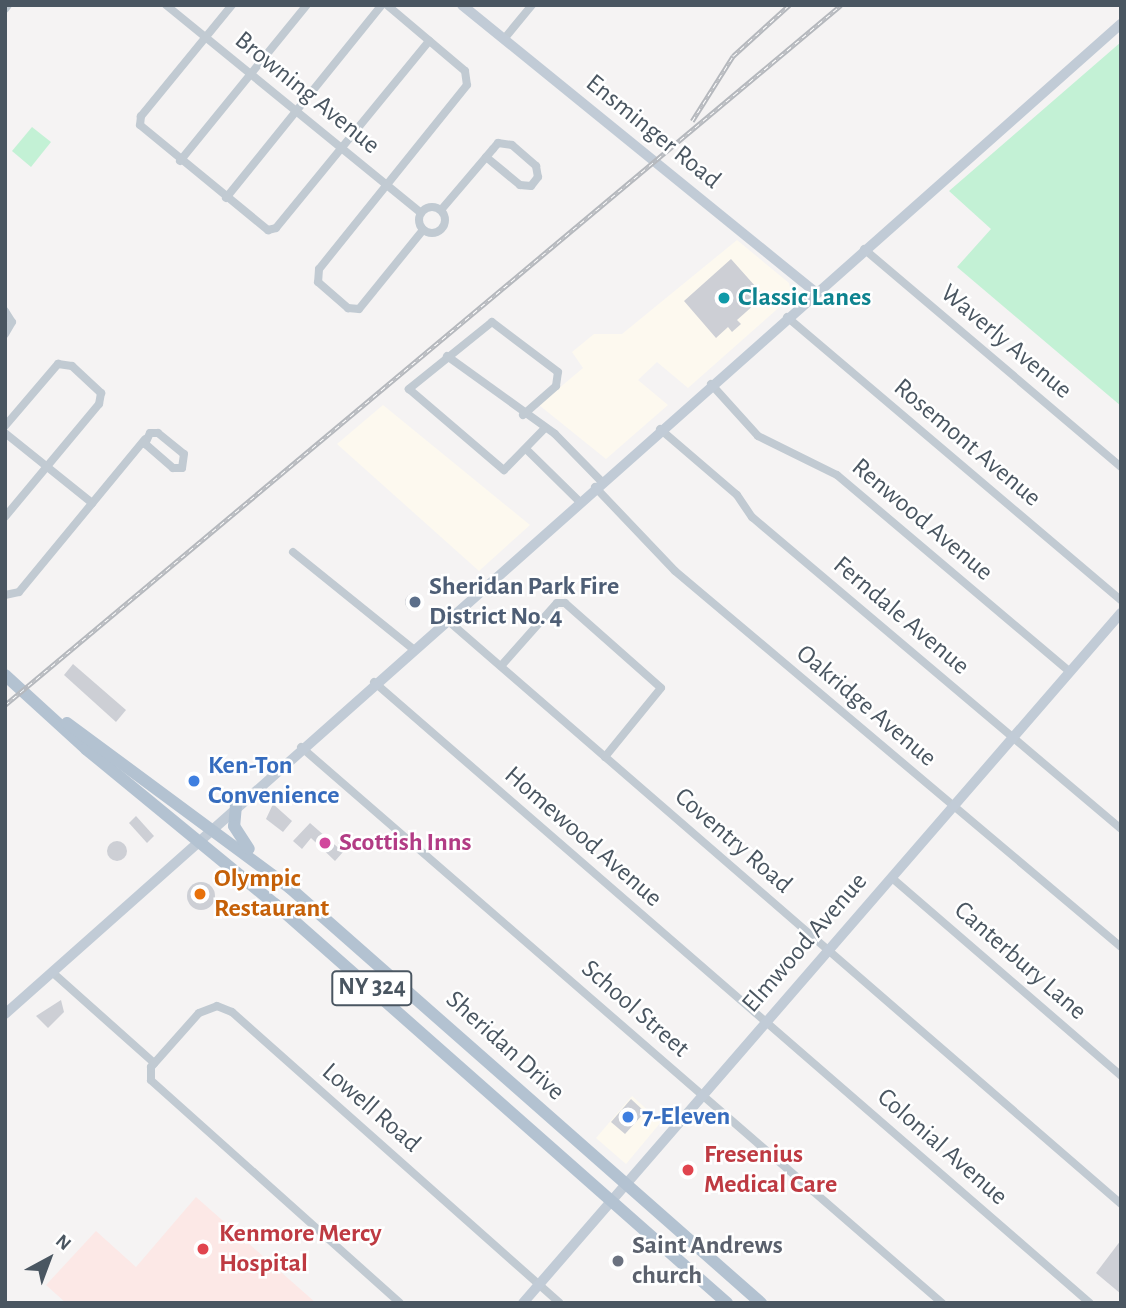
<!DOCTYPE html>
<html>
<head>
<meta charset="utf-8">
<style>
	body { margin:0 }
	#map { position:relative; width:1126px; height:1308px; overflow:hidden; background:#f5f3f3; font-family:"Alegreya Sans",sans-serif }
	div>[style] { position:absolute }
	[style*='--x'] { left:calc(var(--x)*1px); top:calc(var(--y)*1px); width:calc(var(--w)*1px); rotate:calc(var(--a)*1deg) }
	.commercial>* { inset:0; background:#fdf9ef }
	.medical>* { inset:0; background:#fce8e6 }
	.green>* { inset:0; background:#c3f1d5 }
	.building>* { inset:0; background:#cdcfd5 }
	.round { border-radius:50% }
	.street>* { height:8px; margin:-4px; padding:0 4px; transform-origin:4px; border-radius:4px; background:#c1cad2 }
	.street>.ring { margin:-4px; padding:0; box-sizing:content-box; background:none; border:8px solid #c1cad2; border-radius:50% }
	.secondary>* { height:10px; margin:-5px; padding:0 5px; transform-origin:5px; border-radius:5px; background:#c1cbd6 }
	.primary>* { height:12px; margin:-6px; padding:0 6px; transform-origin:6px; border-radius:6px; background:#b3c2d1 }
	.rail>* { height:4.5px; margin-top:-2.25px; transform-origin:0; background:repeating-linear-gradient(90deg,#fff 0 5px,#b5b8bd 0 10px); box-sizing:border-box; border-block:2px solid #b5b8bd }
	.dots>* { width:19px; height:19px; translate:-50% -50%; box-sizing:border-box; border:4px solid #fff; border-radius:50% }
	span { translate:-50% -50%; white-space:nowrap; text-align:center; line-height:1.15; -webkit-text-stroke:5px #fff; paint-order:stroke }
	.shield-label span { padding:2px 5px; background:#fff; border:2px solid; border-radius:5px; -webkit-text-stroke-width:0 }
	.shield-label { font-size:24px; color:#4a5661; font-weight:700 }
	.street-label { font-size:26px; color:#4a5661 }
	.culture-label { font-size:26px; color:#0d838f; font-weight:700 }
	.left { translate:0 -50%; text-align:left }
	.service-label { font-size:26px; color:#4e5e75; font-weight:700 }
	.shop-label { font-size:26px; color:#366cbe; font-weight:700 }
	.hotel-label { font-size:26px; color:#b23c85; font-weight:700 }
	.food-label { font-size:26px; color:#c56008; font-weight:700 }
	.health-label { font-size:26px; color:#be3a42; font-weight:700 }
	.worship-label { font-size:26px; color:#5b616d; font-weight:700 }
	.frame { position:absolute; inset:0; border:7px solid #4a5661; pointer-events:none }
	.north { position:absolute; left:14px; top:1224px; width:70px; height:70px; -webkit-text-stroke:5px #fff; paint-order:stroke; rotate:41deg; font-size:19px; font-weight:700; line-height:28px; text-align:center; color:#4a5661 }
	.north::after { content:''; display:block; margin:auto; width:24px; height:32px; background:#4a5661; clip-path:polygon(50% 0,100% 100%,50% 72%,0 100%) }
</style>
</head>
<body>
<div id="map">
	<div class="commercial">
		<div style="clip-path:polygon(737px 240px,789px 283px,792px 296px,688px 388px,657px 362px,638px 380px,668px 405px,606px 459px,539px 405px,583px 368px,572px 352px,594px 334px,622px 334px)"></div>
		<div style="clip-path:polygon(383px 405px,530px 525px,479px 571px,337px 444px)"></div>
		<div style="clip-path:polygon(632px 1096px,661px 1122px,626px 1164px,596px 1138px)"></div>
	</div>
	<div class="medical">
		<div style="clip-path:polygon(196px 1197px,316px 1303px,66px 1303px,46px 1285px,96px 1231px,136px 1267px)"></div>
	</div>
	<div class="green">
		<div style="clip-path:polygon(1121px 42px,1121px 406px,957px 267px,991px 229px,949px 191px)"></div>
		<div style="clip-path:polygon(32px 127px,51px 142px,31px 167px,12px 151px)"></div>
	</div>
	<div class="building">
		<div style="clip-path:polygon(731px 259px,764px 296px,737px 320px,741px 324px,732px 332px,728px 327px,716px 338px,684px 301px)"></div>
		<div class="round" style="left:405px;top:593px;width:18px;height:18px"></div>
		<div style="clip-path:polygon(73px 664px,126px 710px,116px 722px,64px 675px)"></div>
		<div style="clip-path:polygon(273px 804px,292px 821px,283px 832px,266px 819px)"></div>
		<div style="clip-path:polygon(136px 816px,154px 836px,147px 843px,129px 823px)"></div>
		<div style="clip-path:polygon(310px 823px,343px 852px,335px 861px,311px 838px,302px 849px,293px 841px)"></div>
		<div class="round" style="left:107px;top:841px;width:20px;height:20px"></div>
		<div class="round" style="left:187px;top:882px;width:28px;height:28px"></div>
		<div style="clip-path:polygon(61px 1000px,64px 1012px,48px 1028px,36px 1016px)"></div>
		<div style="clip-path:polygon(631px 1099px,645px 1112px,625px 1134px,611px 1122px)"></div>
		<div style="clip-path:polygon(1121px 1240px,1121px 1294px,1096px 1273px)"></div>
	</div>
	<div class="street">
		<div style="--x:166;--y:5;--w:329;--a:39.2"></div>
		<div style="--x:232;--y:5;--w:144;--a:129.3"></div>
		<div style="--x:141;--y:116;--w:9;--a:96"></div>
		<div style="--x:140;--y:125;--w:166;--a:39.4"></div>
		<div style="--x:268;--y:230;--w:8;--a:-14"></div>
		<div style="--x:276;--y:228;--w:242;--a:-50.7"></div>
		<div style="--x:387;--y:5;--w:102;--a:40.2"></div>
		<div style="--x:465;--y:71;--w:14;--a:82"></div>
		<div style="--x:467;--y:85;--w:236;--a:128.8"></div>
		<div style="--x:319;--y:269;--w:13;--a:94"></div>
		<div style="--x:318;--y:282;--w:40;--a:41"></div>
		<div style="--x:348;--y:308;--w:11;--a:5"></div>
		<div style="--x:359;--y:309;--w:102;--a:-51"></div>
		<div style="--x:5;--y:9;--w:5;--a:-53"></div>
		<div style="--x:504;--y:39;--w:44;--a:-50.5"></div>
		<div style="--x:180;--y:161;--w:201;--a:-50.9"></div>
		<div style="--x:226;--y:198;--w:248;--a:-51.1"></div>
		<div class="ring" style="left:419px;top:207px;width:18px;height:18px"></div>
		<div style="--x:441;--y:210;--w:80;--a:-49.6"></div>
		<div style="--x:493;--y:149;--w:8;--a:-50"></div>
		<div style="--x:498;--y:143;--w:14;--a:8"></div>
		<div style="--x:512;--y:145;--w:32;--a:41"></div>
		<div style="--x:536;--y:166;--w:11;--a:80"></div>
		<div style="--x:538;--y:177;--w:11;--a:128"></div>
		<div style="--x:531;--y:186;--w:11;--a:-175"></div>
		<div style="--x:520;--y:185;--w:44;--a:-140.5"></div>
		<div style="--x:864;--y:249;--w:337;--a:40.3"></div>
		<div style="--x:5;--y:311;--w:13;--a:58"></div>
		<div style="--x:12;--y:322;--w:14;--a:120"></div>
		<div style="--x:787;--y:317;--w:438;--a:40.3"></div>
		<div style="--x:447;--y:356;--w:133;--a:35.8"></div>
		<div style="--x:555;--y:434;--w:66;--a:45.6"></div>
		<div style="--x:711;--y:384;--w:70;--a:47.9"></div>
		<div style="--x:758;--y:436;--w:88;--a:26.3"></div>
		<div style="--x:837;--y:475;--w:305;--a:40.2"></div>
		<div style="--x:523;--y:415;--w:44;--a:-41.3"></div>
		<div style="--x:556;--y:386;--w:14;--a:-82"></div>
		<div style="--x:558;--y:372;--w:83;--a:-142.9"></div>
		<div style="--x:492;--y:322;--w:107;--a:141.1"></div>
		<div style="--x:409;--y:389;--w:125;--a:40.5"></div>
		<div style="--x:504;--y:470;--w:57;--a:-45.7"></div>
		<div style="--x:5;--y:426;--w:82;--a:-49.5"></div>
		<div style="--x:58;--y:364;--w:14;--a:8"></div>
		<div style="--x:72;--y:366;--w:40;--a:43"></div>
		<div style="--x:101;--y:393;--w:11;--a:100"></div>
		<div style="--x:99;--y:404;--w:147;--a:129.8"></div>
		<div style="--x:660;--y:429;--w:101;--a:40.6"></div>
		<div style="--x:737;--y:495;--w:27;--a:56"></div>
		<div style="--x:752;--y:517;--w:483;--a:40.2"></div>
		<div style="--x:5;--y:433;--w:112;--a:38.8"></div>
		<div style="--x:150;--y:433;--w:8;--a:0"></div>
		<div style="--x:158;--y:433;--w:33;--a:39"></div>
		<div style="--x:184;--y:454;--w:14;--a:98"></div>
		<div style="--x:182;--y:468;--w:9;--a:180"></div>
		<div style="--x:173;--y:468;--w:37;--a:-139"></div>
		<div style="--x:145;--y:444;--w:12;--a:-66"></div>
		<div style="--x:526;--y:449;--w:74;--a:44.5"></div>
		<div style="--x:595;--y:487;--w:116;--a:46.4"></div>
		<div style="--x:675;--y:571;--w:583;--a:40.13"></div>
		<div style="--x:293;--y:552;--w:153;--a:38.9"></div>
		<div style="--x:5;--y:595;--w:14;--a:-12"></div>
		<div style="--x:19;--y:592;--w:198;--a:-50.5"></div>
		<div style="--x:446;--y:619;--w:893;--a:40.91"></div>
		<div style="--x:501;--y:666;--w:84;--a:-48.4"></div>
		<div style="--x:557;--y:603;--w:8;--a:0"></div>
		<div style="--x:565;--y:603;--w:128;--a:41.5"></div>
		<div style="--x:661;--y:688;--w:89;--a:129.1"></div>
		<div style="--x:374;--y:682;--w:948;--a:40.94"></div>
		<div style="--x:301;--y:747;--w:849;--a:40.94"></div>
		<div style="--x:892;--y:878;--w:303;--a:40.8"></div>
		<div style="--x:52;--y:972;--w:137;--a:41.7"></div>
		<div style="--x:400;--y:1303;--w:334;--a:-138.2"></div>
		<div style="--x:151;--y:1080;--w:13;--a:-90"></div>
		<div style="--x:151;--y:1067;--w:72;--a:-48.4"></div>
		<div style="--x:199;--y:1013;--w:19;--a:-21"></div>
		<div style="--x:217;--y:1006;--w:16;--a:22"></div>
		<div style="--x:232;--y:1012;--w:438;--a:41.6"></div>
	</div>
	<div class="secondary">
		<div style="--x:462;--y:5;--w:455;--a:39.1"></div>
		<div style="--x:5;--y:1014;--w:1492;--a:-41.58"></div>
		<div style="--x:523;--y:1303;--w:913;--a:-49.09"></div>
	</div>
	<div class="primary">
		<div style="--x:5;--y:675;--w:110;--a:42.4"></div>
		<div style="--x:86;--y:749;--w:244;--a:39.4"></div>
		<div style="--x:275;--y:904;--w:603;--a:41.44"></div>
		<div style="--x:67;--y:723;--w:277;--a:36.5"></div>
		<div style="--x:290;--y:888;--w:628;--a:41.38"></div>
		<div style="--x:236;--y:805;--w:21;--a:95"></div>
		<div style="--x:234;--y:826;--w:27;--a:57"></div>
	</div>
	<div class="rail">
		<div style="--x:692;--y:121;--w:77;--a:-57.8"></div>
		<div style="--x:733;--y:56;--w:76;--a:-42.3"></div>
		<div style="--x:5;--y:705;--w:1090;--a:-39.94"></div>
	</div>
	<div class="dots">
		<div style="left:724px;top:298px;background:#0f9aa8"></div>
		<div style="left:415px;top:602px;background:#5c6f8a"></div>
		<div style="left:194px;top:781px;background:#3f7fe0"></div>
		<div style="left:325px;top:843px;background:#d1479c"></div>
		<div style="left:200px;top:894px;background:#e8710a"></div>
		<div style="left:628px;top:1117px;background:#3f7fe0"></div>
		<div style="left:688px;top:1170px;background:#e0444e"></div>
		<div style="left:203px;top:1249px;background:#e0444e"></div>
		<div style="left:618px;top:1261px;background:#6b7280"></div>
	</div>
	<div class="shield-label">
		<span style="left:372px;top:988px">NY 324</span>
	</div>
	<div class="street-label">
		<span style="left:307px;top:93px;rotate:39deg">Browning Avenue</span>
		<span style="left:653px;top:132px;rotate:39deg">Ensminger Road</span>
		<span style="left:1006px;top:342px;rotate:40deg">Waverly Avenue</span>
		<span style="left:967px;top:443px;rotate:40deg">Rosemont Avenue</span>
		<span style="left:922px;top:520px;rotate:40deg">Renwood Avenue</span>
		<span style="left:901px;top:616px;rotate:40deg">Ferndale Avenue</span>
		<span style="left:866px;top:706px;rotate:40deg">Oakridge Avenue</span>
		<span style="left:583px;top:837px;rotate:41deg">Homewood Avenue</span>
		<span style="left:733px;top:841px;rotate:41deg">Coventry Road</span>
		<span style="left:805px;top:943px;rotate:-49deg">Elmwood Avenue</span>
		<span style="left:1020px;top:961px;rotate:41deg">Canterbury Lane</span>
		<span style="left:635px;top:1009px;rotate:41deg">School Street</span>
		<span style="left:505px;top:1046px;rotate:42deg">Sheridan Drive</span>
		<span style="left:371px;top:1108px;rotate:41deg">Lowell Road</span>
		<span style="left:942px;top:1147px;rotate:41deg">Colonial Avenue</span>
	</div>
	<div class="culture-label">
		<span class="left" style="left:738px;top:298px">Classic Lanes</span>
	</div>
	<div class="service-label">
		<span class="left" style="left:429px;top:602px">Sheridan Park Fire<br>District No. 4</span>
	</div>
	<div class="shop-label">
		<span class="left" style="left:208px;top:781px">Ken-Ton<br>Convenience</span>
		<span class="left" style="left:642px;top:1117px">7-Eleven</span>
	</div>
	<div class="hotel-label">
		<span class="left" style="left:339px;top:843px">Scottish Inns</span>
	</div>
	<div class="food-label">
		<span class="left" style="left:214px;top:894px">Olympic<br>Restaurant</span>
	</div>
	<div class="health-label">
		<span class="left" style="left:704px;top:1170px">Fresenius<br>Medical Care</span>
		<span class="left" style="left:219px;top:1249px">Kenmore Mercy<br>Hospital</span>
	</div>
	<div class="worship-label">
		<span class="left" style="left:632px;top:1261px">Saint Andrews<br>church</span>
	</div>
	<div class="frame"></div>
	<div class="north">N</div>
</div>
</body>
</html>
